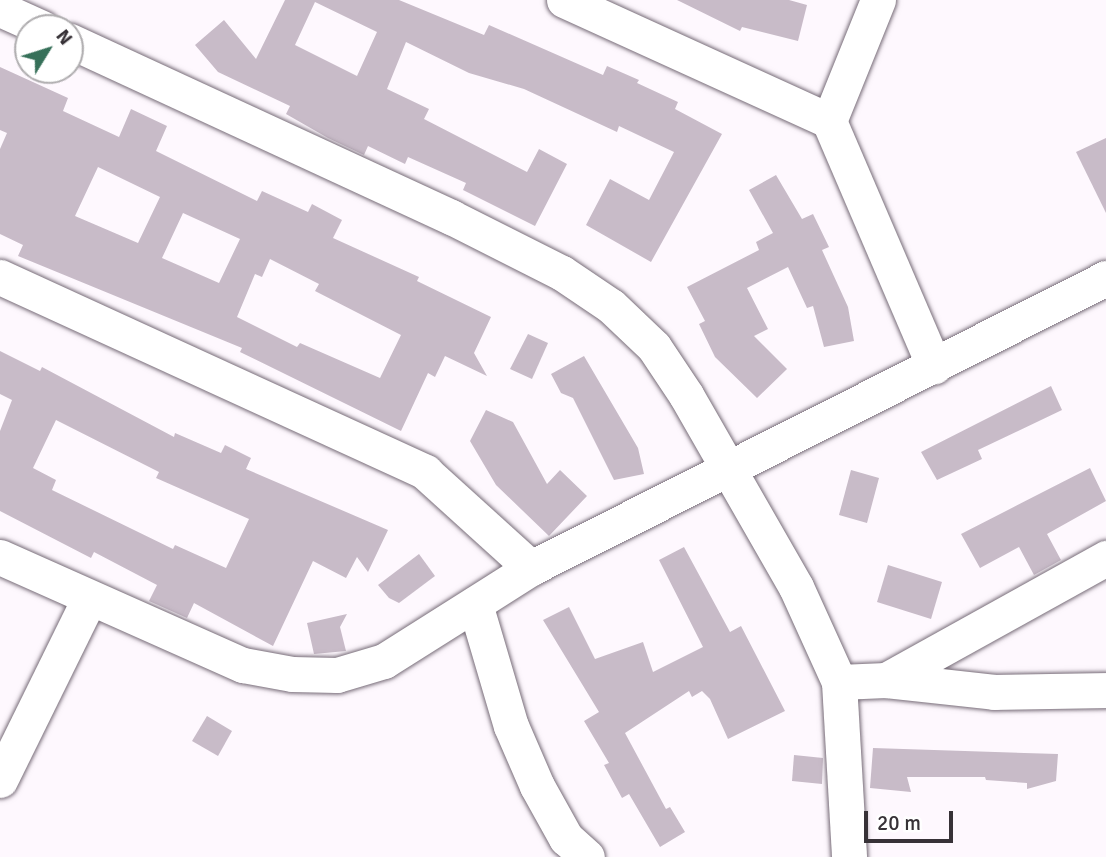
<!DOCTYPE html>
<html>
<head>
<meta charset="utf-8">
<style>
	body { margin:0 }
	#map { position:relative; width:1106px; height:857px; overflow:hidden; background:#fef8fe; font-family:Signika,sans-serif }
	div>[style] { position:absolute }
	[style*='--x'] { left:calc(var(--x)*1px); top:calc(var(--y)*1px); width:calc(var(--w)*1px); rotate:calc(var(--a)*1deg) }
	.building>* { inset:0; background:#c8bbc8 }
	.roads { filter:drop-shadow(0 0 2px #776c78) drop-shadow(0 0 2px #776c78) }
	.street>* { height:35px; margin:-17.5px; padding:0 17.5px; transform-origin:17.5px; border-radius:17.5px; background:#fff }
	span { translate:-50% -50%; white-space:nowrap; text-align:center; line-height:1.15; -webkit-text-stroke:5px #fff; paint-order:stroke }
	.north { position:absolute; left:14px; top:14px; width:70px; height:70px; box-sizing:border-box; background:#fff; border:2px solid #afadaf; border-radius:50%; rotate:52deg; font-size:19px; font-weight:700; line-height:28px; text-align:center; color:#373237 }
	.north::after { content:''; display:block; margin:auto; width:24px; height:32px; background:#367059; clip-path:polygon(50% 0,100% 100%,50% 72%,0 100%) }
	.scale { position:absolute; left:864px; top:811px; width:89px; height:32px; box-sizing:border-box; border:4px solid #373237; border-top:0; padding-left:9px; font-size:21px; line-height:24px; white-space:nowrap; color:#373237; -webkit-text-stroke:5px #fff; paint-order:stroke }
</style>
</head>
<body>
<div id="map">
	<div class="building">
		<div style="clip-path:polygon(evenodd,285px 0,399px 0,484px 35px,489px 25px,603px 75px,607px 66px,639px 80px,637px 83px,678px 102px,675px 109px,722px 134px,651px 262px,586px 225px,610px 179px,649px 200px,674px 152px,619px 126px,617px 132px,524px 89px,469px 73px,406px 42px,387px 89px,429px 109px,424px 119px,527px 172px,539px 149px,567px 164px,535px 226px,463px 190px,466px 183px,408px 157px,405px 164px,368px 146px,364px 155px,328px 138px,286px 114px,290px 106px,218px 72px,195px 45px,224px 20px,256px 59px,285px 0,315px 2px,377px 32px,357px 76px,295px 45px,315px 2px)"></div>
		<div style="clip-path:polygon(677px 0,789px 0,807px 5px,798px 41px,742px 27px,740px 31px)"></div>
		<div style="clip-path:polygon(evenodd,0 67px,68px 98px,63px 111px,119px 137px,131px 109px,167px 126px,156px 151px,257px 201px,262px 191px,308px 212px,312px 204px,342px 220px,333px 238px,419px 277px,417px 281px,491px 317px,474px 353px,487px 376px,445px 356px,435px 377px,428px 373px,401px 431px,240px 352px,242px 348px,18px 256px,23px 245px,0 234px,0 149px,7px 133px,0 130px,0 67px,98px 167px,160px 197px,138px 243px,75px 216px,98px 167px,0 67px,183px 213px,240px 239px,219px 283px,162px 258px,183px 213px,0 67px,270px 259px,319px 284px,315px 291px,401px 335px,380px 378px,300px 343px,297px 347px,237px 317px,255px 274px,262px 277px,270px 259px)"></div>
		<div style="clip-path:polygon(1106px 138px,1106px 213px,1076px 152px)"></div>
		<div style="clip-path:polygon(776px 175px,802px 219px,813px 214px,829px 247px,822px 250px,848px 307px,854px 341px,824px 347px,813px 306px,807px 308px,788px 267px,747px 288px,768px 329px,754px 336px,787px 369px,757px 398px,715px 357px,699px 324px,705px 321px,687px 287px,759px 250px,756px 242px,773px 233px,749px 190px)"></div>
		<div style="clip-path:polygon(528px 334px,548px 343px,532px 379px,510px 369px)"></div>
		<div style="clip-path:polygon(evenodd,0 351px,40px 371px,42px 367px,174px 437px,175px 433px,221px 453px,225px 445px,251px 458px,246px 469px,388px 530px,368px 572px,357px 557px,346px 578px,313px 561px,273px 646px,194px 603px,187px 618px,149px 601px,157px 585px,94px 552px,91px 558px,0 511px,0 431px,12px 400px,0 394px,0 351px,56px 420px,159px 472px,156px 478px,249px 519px,226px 568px,175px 545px,173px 549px,52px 490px,56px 480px,33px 468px,56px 420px)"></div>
		<div style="clip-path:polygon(584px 356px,638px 448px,644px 474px,614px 480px,573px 398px,561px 393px,551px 374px)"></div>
		<div style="clip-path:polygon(1051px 386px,1062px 410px,978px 450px,982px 459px,937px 480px,921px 452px)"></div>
		<div style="clip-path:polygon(486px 410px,513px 422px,547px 484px,560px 470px,587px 496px,549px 536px,496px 485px,470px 441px)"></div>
		<div style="clip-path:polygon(1090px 468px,1106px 501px,1047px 534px,1061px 560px,1034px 575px,1019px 547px,980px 568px,961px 534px)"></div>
		<div style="clip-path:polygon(851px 470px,879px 478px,867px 523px,839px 515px)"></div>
		<div style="clip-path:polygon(684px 547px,730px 632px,741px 626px,785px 711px,728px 739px,710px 699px,702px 691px,692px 697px,689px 691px,625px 733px,666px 809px,670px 807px,685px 832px,660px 847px,629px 794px,622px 798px,604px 765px,609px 763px,584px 721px,599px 712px,543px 620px,569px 607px,595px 659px,643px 642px,653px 672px,703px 647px,659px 560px)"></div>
		<div style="clip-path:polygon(419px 554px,435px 576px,399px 603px,389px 598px,378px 585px)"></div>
		<div style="clip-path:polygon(888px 565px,942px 582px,931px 619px,877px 602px)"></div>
		<div style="clip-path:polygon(347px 614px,340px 627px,346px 651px,314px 654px,307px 623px)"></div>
		<div style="clip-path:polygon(207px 716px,232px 731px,218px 756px,192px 741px)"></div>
		<div style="clip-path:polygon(873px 748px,1058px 754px,1056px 781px,1027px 789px,1027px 783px,986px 780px,985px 777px,907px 777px,911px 792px,870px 788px)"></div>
		<div style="clip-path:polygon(794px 755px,823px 758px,822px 784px,792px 781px)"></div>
	</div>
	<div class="roads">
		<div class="street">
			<div style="--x:564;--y:0;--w:291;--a:24.5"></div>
			<div style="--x:878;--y:0;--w:131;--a:112"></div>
			<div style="--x:829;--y:121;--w:267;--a:66.8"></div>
			<div style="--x:0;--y:9;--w:46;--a:24.3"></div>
			<div style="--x:70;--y:41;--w:420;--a:24.8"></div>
			<div style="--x:451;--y:217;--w:124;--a:26.8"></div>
			<div style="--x:562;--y:273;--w:59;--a:34"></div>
			<div style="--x:611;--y:306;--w:59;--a:43.6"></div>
			<div style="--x:654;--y:347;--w:58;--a:56.3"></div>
			<div style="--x:686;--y:395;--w:221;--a:60.2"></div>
			<div style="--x:796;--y:587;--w:104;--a:65.6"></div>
			<div style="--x:839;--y:682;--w:47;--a:-2.4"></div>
			<div style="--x:886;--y:680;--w:109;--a:6.3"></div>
			<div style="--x:994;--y:692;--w:112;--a:-1"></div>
			<div style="--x:0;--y:277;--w:468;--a:24.6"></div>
			<div style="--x:425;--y:472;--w:143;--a:42.2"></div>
			<div style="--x:0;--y:557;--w:266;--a:24"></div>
			<div style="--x:243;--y:665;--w:50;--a:10.4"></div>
			<div style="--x:292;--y:674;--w:45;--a:1.3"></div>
			<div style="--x:337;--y:675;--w:49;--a:-16.6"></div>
			<div style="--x:384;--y:661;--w:174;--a:-32.3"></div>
			<div style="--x:531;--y:568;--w:644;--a:-26.76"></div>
			<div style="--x:475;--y:604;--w:127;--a:73.6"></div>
			<div style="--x:511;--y:726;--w:65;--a:66.6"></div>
			<div style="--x:537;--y:786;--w:60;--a:60.9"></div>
			<div style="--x:566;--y:838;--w:28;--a:42"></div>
			<div style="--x:886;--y:680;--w:252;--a:-29"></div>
			<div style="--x:839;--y:682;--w:175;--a:86.7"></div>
			<div style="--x:0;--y:780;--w:202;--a:-63.8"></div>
		</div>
	</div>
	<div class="north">N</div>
	<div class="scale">20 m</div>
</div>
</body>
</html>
